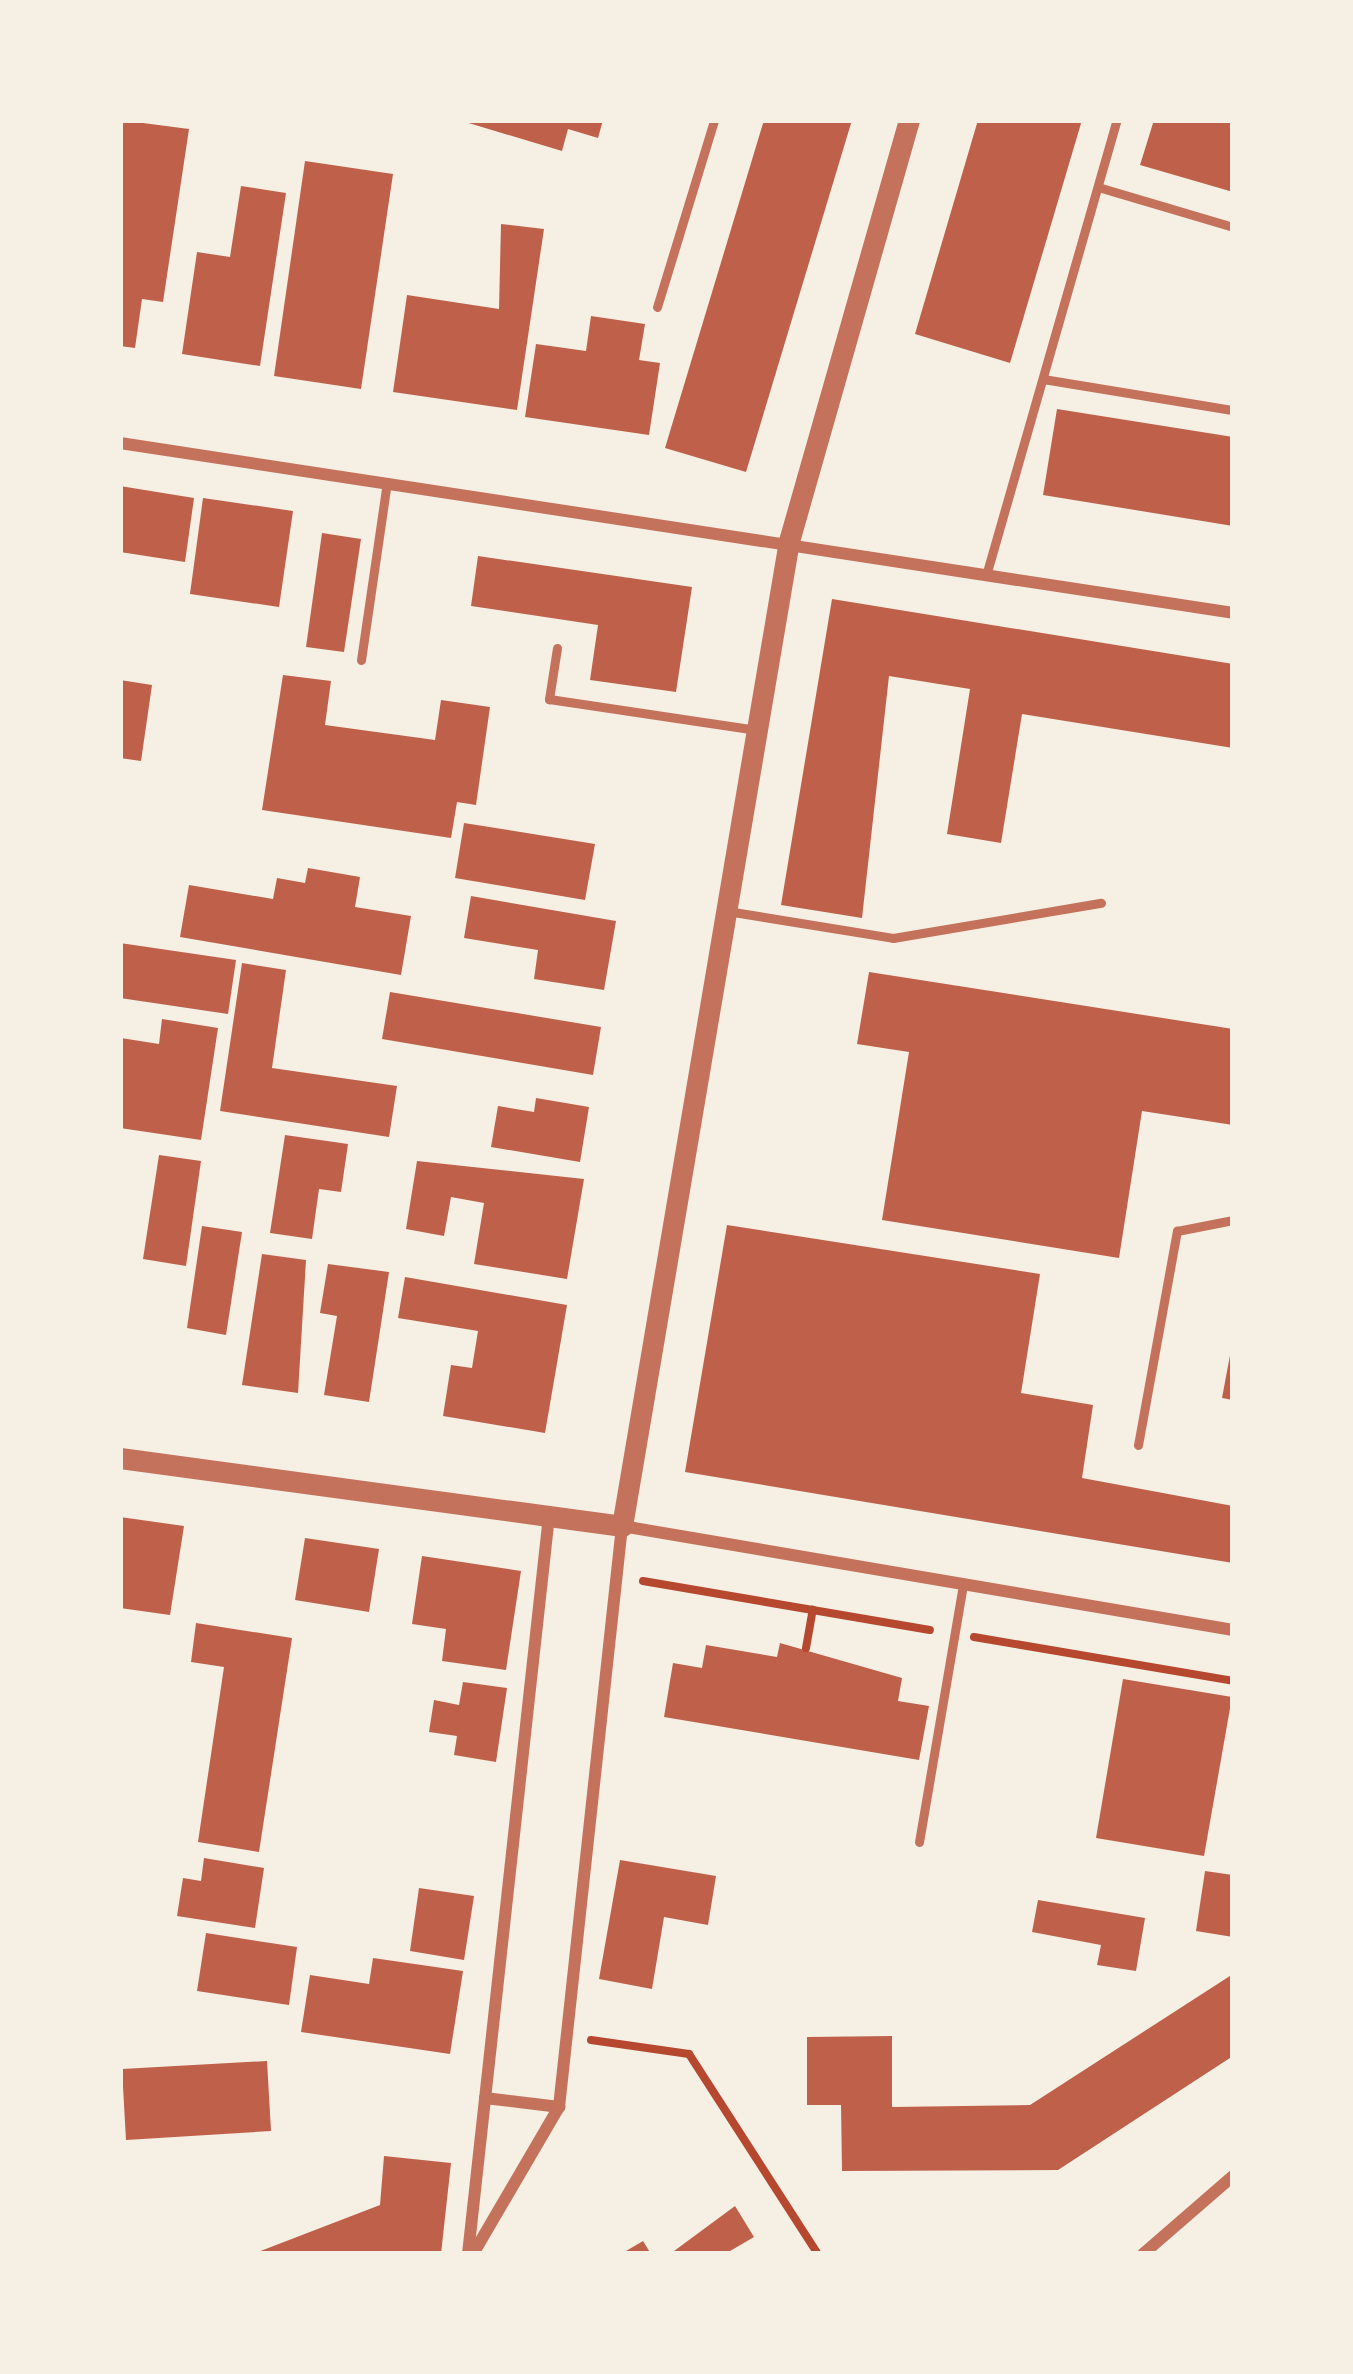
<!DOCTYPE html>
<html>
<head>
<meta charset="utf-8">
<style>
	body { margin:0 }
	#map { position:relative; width:1353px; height:2374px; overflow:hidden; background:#f6efe4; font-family:"Noto Sans",sans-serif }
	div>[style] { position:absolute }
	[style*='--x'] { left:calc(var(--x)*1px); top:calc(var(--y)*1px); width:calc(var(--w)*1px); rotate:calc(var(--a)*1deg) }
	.building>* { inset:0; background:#bf614a }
	.path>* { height:8px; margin:-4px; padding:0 4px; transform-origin:4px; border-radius:4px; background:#b5482f }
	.service>* { height:9px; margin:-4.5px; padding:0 4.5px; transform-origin:4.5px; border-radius:4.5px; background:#c5725c }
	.minor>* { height:12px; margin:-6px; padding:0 6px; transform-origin:6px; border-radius:6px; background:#c5725c }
	.tertiary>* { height:21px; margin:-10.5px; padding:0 10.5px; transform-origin:10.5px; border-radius:10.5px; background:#c5725c }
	span { translate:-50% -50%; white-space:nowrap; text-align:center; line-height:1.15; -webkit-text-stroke:12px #f6efe4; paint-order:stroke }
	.frame { position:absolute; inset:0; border:123px solid #f6efe4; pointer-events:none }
</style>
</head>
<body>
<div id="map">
	<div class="building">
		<div style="clip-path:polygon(120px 120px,189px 129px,163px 302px,142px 299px,135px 348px,120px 346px)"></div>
		<div style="clip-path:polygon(603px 120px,598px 138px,568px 129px,562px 151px,462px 121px)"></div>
		<div style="clip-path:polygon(764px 120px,852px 120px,746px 472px,665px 448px)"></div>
		<div style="clip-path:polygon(978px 120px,1082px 120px,1010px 363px,915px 334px)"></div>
		<div style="clip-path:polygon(1154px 120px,1233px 120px,1233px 192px,1140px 165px)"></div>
		<div style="clip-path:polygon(305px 161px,393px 174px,361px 389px,274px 376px)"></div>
		<div style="clip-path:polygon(241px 186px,286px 193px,260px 366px,182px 354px,197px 252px,230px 257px)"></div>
		<div style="clip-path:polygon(501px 224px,544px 229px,517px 410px,393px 392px,407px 295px,499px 309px)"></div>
		<div style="clip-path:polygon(591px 316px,645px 324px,639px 360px,660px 363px,649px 435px,525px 417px,536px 344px,586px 351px)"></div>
		<div style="clip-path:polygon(1057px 409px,1233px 437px,1233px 526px,1043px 495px)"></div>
		<div style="clip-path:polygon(120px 486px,194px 498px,185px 562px,120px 552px)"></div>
		<div style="clip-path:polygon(203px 498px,293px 511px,279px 607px,190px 594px)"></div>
		<div style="clip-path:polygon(322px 533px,361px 539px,344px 652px,306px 647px)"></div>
		<div style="clip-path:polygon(478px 556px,692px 587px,676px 692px,590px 680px,598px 625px,471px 606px)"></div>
		<div style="clip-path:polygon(832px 599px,1233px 664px,1233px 748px,1022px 714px,1001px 843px,947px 834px,970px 689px,889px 676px,862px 918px,781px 905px)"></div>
		<div style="clip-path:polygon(283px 675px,331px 681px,325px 725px,435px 740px,441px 700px,490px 707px,476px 805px,457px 802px,451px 838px,262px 810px)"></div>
		<div style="clip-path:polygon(120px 680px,152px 685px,141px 761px,120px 758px)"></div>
		<div style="clip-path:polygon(464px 823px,595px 844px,585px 900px,455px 878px)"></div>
		<div style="clip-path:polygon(308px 868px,360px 877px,355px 907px,411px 916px,401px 975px,180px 937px,189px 885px,273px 899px,277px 878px,305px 883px)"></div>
		<div style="clip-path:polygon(471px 896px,616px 921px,604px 990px,534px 979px,538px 950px,464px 938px)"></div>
		<div style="clip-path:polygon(120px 943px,236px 960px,228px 1014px,120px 998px)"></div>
		<div style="clip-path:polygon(242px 963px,286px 970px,272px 1068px,397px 1086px,389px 1137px,220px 1111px)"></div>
		<div style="clip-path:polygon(869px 972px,1233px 1029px,1233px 1125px,1142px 1111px,1119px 1258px,882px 1220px,909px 1052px,857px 1044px)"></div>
		<div style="clip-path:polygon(390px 992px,601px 1027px,593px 1075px,382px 1039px)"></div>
		<div style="clip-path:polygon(162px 1019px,218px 1028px,201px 1140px,120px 1128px,121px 1038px,159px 1044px)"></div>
		<div style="clip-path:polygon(536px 1098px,589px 1107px,580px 1162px,491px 1147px,498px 1106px,534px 1112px)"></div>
		<div style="clip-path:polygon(285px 1135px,348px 1144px,341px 1192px,319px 1189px,312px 1239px,270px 1233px)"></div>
		<div style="clip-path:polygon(159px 1155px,201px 1161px,186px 1266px,143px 1259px)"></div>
		<div style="clip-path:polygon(417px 1161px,584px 1179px,567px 1279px,474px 1264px,484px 1203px,451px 1197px,444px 1236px,406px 1229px)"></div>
		<div style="clip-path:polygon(727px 1225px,1040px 1274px,1021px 1393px,1093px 1405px,1082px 1478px,1233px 1506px,1233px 1563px,685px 1472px)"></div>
		<div style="clip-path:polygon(202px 1226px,242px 1232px,226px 1335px,187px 1328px)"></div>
		<div style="clip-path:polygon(262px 1254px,306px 1260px,298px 1393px,242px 1385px)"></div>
		<div style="clip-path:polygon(328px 1264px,389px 1272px,369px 1402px,324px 1395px,337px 1316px,320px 1313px)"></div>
		<div style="clip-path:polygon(405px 1277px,567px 1305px,545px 1433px,443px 1416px,451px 1365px,472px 1368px,478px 1331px,398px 1318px)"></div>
		<div style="clip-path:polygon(1231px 1350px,1233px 1350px,1233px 1400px,1222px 1398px)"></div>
		<div style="clip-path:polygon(120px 1517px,184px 1526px,170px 1615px,120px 1608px)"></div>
		<div style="clip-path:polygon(305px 1538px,379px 1549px,369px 1612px,295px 1600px)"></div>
		<div style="clip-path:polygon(422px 1556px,521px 1571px,506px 1670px,442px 1661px,446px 1629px,412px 1624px)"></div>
		<div style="clip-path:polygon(196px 1623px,292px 1638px,259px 1852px,198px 1842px,224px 1667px,191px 1662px)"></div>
		<div style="clip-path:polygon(780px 1643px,902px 1678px,898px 1701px,929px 1706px,919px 1760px,664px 1717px,673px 1663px,702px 1668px,706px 1645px,777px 1657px)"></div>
		<div style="clip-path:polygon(1123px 1679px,1232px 1697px,1204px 1856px,1096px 1838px)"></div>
		<div style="clip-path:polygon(463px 1682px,507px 1688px,496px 1762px,454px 1755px,457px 1736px,429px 1732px,434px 1700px,459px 1705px)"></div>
		<div style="clip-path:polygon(204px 1858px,264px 1868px,255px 1928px,177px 1916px,183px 1878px,201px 1881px)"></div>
		<div style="clip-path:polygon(620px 1860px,716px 1876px,708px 1925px,664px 1917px,652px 1989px,599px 1979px)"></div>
		<div style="clip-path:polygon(1205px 1871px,1233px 1875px,1233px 1937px,1196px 1931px)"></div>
		<div style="clip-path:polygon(419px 1888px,474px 1896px,464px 1960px,410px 1951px)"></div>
		<div style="clip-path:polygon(1038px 1900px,1145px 1918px,1136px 1971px,1097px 1965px,1101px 1945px,1032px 1932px)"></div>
		<div style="clip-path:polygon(206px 1933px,297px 1947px,289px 2005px,197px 1991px)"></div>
		<div style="clip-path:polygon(373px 1958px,463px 1971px,450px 2054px,301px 2032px,310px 1975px,369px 1984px)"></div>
		<div style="clip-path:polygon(1233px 1974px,1233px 2056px,1058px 2170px,842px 2171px,841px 2105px,807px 2105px,807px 2037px,892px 2036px,892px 2107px,1030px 2105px)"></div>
		<div style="clip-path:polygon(267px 2061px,271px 2131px,126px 2140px,122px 2069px)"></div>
		<div style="clip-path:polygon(384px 2156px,451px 2163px,441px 2254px,253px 2254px,380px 2205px)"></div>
		<div style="clip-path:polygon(735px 2206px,754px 2237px,725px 2254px,670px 2254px)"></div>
		<div style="clip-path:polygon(643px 2241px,651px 2254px,621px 2254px)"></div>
	</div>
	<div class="path">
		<div style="--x:643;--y:1581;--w:291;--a:9.7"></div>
		<div style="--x:974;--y:1637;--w:263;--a:9.6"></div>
		<div style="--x:806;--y:1648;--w:39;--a:-80"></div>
		<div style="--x:591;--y:2040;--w:99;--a:8.1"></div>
		<div style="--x:689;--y:2054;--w:238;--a:57.2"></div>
	</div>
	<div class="service">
		<div style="--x:1098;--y:187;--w:141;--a:16.5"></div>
		<div style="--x:657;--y:307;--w:195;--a:-73"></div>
		<div style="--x:1043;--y:379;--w:193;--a:9.3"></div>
		<div style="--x:987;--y:572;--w:470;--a:-74"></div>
		<div style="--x:557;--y:648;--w:52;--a:98.9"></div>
		<div style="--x:549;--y:699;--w:210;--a:8.5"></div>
		<div style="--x:361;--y:660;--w:180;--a:-81.7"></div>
		<div style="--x:727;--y:911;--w:168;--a:9.2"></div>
		<div style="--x:893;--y:938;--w:211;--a:-9.6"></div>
		<div style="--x:1138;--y:1445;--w:218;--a:-79.7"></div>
		<div style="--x:1177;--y:1231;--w:57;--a:-11.1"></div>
		<div style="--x:919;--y:1842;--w:262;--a:-80.3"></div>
	</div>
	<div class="minor">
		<div style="--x:120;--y:443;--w:1126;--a:8.68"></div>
		<div style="--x:485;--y:2098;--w:75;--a:6.9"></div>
		<div style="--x:468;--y:2254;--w:742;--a:-83.74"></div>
		<div style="--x:473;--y:2254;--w:170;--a:-59.7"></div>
		<div style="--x:559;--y:2107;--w:584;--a:-83.81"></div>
		<div style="--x:622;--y:1526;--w:620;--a:9.66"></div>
		<div style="--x:1143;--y:2254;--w:119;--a:-40.9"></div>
	</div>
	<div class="tertiary">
		<div style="--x:120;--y:1458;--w:507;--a:7.71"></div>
		<div style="--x:622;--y:1526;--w:999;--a:-80.38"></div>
		<div style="--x:789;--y:541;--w:438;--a:-74.1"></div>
	</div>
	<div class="frame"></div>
</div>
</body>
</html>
